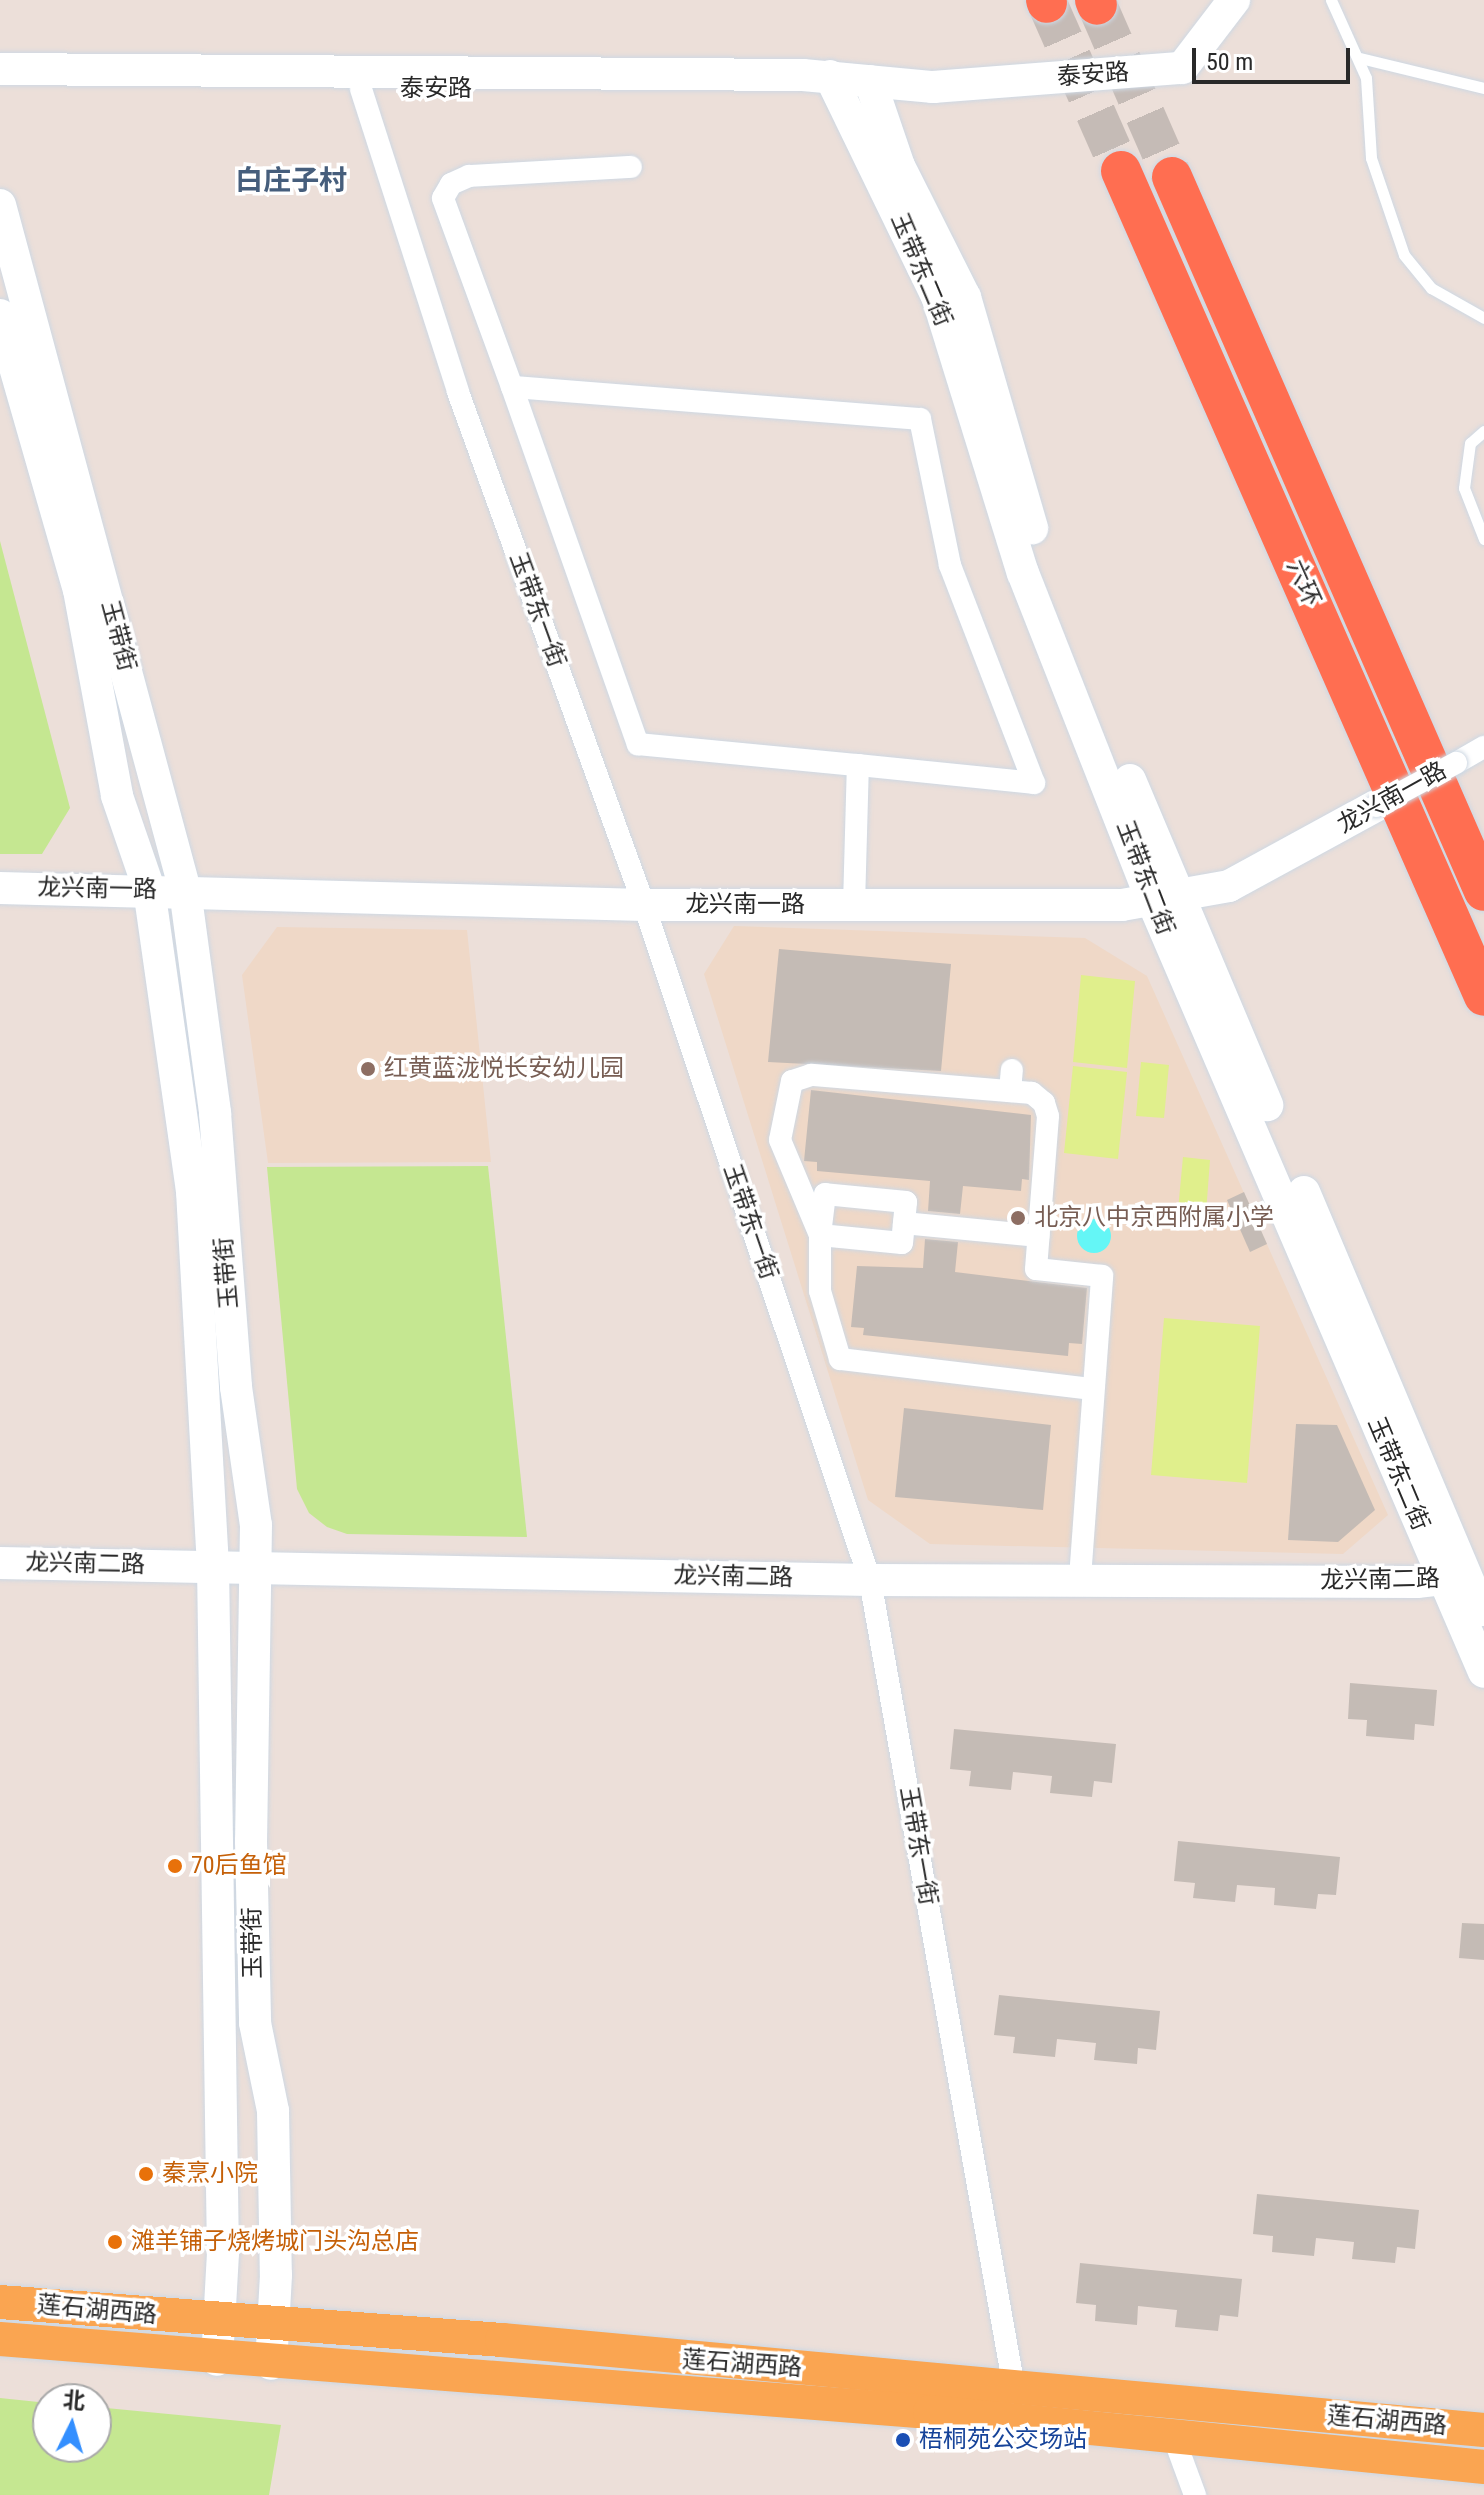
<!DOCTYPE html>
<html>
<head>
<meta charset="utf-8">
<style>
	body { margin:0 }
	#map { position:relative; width:1484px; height:2495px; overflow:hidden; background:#ecdfd9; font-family:"Roboto Condensed","Noto Sans SC",sans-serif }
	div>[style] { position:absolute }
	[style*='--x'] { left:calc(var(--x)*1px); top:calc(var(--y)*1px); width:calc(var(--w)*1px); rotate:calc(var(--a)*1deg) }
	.education>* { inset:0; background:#efd8c7 }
	.green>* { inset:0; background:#c5e791 }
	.pitch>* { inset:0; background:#e0ef8c }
	.water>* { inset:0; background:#64f6f6 }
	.round { border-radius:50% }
	.building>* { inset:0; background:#c4bbb5 }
	.highway-tunnel>* { height:40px; margin-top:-20px; transform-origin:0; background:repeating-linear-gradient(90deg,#c5bbb6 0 40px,transparent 0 60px) }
	.roads { filter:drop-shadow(0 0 2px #ced8e3) drop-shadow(0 0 2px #ced8e3) }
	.lane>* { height:11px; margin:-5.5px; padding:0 5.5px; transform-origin:5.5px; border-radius:5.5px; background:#fff }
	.street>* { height:22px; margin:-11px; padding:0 11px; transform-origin:11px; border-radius:11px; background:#fff }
	.secondary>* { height:32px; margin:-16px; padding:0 16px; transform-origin:16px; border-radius:16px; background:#fff }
	.primary>* { height:34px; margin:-17px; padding:0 17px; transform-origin:17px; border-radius:17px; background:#faa551 }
	.highway>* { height:40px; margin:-20px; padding:0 20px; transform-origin:20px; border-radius:20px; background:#ff6e51 }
	.bridges { filter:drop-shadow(0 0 2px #ced8e3) drop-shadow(0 0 2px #ced8e3) }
	.street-bridge>* { height:22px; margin:-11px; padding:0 11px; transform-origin:11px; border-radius:11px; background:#fff }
	.dots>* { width:22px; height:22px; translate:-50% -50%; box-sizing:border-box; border:4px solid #fff; border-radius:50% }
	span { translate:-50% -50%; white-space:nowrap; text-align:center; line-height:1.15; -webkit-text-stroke:7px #fff; paint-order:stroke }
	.street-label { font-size:24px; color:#292929 }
	.education-label { font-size:24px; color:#785e54 }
	.left { translate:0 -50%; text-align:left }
	.food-label { font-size:24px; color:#c56008 }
	.transit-label { font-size:24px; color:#164399 }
	.quarter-label { font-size:28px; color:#465e7c; font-weight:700 }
	.north { position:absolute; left:32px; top:2383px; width:80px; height:80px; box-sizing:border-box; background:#fff; border:2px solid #a9a9a9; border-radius:50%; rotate:5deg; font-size:22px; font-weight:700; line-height:32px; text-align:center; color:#292929 }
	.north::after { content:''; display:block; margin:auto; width:28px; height:36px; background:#338fff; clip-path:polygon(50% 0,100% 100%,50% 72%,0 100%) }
	.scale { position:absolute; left:1192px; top:48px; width:158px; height:36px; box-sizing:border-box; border:4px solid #292929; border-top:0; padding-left:10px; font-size:24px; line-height:28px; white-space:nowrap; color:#292929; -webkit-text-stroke:6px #fff; paint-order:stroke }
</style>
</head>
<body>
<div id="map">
	<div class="education">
		<div style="clip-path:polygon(734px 926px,1085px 938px,1147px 976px,1388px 1515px,1343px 1554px,930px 1544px,868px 1500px,704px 974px)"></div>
		<div style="clip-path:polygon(277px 927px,467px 930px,491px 1162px,268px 1163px,242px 975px)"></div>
	</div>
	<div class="green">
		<div style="clip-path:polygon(0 541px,70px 808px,42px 854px,0 854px)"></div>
		<div style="clip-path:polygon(488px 1166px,527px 1537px,347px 1534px,327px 1527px,309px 1513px,297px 1489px,267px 1167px)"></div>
		<div style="clip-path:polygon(0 2398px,48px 2403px,48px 2447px,96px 2447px,96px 2407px,281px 2425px,269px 2495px,0 2495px)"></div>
	</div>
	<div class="pitch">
		<div style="clip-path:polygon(1081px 975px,1135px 981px,1127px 1068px,1073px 1062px)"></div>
		<div style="clip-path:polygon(1141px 1062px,1169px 1065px,1164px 1118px,1136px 1116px)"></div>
		<div style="clip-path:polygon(1073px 1066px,1127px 1072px,1118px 1159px,1064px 1153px)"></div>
		<div style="clip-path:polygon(1183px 1157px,1210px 1160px,1206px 1213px,1178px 1210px)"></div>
		<div style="clip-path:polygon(1164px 1318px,1260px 1326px,1247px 1483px,1151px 1475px)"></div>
	</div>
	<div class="water">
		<div class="round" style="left:1077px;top:1219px;width:34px;height:34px"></div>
	</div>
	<div class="building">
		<div style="clip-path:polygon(779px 949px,951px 964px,941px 1071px,768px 1062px)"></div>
		<div style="clip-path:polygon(811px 1090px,1031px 1115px,1029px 1180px,1022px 1179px,1021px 1191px,963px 1186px,960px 1214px,928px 1211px,930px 1181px,817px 1171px,817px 1162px,804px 1161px)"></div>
		<div style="clip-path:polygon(1244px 1192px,1267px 1244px,1250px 1252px,1227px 1200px)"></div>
		<div style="clip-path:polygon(925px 1239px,958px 1242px,955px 1272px,1087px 1288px,1082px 1344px,1069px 1343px,1068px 1356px,863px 1335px,864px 1328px,851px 1327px,857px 1266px,923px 1268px)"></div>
		<div style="clip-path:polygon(904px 1408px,1051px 1425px,1043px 1510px,895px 1497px)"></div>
		<div style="clip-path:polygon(1296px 1424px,1337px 1425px,1375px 1510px,1338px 1542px,1288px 1540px)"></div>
		<div style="clip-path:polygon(1350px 1683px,1437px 1690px,1434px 1726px,1415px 1724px,1414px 1740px,1366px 1736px,1367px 1720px,1348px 1719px)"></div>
		<div style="clip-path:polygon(954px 1729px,1116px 1744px,1112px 1783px,1094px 1781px,1092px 1797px,1050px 1793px,1052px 1776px,1013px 1772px,1011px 1790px,969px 1786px,971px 1771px,950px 1769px)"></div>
		<div style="clip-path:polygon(1178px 1841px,1340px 1857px,1336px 1895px,1318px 1894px,1316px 1909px,1274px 1905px,1275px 1888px,1237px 1885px,1235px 1902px,1193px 1898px,1195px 1883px,1174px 1881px)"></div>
		<div style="clip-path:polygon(1462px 1923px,1484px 1924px,1484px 1960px,1459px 1958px)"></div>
		<div style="clip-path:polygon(999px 1995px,1160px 2011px,1156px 2050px,1138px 2048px,1137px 2064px,1094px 2060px,1096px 2043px,1057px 2039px,1055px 2057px,1013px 2053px,1015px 2037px,994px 2035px)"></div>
		<div style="clip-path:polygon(1257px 2194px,1419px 2210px,1415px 2249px,1397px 2247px,1395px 2263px,1352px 2259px,1354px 2242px,1316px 2238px,1314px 2256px,1272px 2252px,1273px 2236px,1253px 2234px)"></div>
		<div style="clip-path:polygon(1080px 2263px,1242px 2279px,1238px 2317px,1220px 2315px,1218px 2331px,1175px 2327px,1177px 2310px,1138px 2306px,1137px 2325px,1095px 2321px,1096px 2305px,1076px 2303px)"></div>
	</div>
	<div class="highway-tunnel">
		<div style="--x:1047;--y:3;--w:184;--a:66.2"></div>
		<div style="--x:1097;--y:5;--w:188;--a:66.4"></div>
	</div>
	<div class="roads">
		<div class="lane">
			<div style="--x:1331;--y:0;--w:85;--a:65.8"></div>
			<div style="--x:1366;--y:78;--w:80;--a:86.4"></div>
			<div style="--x:1371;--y:158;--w:102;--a:71.2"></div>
			<div style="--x:1404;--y:255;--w:43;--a:50.7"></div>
			<div style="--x:1431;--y:288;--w:61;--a:29.5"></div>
			<div style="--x:1360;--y:58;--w:128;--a:13.6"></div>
			<div style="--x:1484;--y:431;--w:18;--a:139"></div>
			<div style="--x:1470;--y:443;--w:45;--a:97.6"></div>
			<div style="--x:1464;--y:488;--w:55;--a:68.6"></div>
		</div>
		<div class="street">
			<div style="--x:361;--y:89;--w:318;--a:72.2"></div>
			<div style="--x:458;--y:392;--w:546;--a:70.07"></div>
			<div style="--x:644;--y:905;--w:712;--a:71.49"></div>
			<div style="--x:870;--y:1580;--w:821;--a:79.89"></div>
			<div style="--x:512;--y:387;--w:201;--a:-110.1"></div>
			<div style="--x:443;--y:198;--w:16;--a:-60"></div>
			<div style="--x:451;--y:184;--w:20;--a:-24"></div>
			<div style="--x:469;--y:176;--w:162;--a:-3.2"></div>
			<div style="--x:1456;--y:763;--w:32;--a:-30"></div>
			<div style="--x:854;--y:905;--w:140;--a:-88.4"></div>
			<div style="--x:858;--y:765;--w:177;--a:5.8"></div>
			<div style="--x:1034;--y:783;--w:234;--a:-111.1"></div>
			<div style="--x:950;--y:565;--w:149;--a:-101.6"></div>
			<div style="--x:920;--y:419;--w:409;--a:-175.5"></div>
			<div style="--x:512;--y:387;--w:379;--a:70.6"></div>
			<div style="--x:638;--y:744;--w:221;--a:5.5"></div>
			<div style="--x:1010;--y:1091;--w:21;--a:-85"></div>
			<div style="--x:904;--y:1223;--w:135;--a:5.5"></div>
			<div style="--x:1080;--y:1578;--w:303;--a:-85.8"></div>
			<div style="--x:1102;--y:1276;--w:66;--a:-173.9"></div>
			<div style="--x:1036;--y:1269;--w:153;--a:-85.5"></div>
			<div style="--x:1048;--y:1116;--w:14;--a:-107"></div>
			<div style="--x:1044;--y:1103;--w:16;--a:-140"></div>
			<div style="--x:1032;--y:1093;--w:222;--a:-175.3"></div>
			<div style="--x:811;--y:1075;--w:20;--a:162"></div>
			<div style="--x:792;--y:1081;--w:60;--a:101.5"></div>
			<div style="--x:780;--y:1140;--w:103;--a:67.2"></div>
			<div style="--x:820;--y:1235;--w:82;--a:5.6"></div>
			<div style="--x:902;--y:1243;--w:41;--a:-84.4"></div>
			<div style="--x:906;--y:1202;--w:81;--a:-174.4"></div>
			<div style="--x:825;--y:1194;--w:41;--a:97"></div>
			<div style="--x:820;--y:1235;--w:56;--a:90"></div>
			<div style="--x:820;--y:1291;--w:71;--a:73.6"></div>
			<div style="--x:840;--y:1359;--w:254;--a:6.8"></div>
			<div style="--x:1174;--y:2438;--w:61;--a:69.8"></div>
		</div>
		<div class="secondary">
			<div style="--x:0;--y:69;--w:803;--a:0.43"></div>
			<div style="--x:803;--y:75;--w:131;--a:5.3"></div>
			<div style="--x:933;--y:87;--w:250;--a:-4.4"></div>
			<div style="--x:1182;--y:68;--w:86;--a:-52.6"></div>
			<div style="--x:830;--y:76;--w:245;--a:64.1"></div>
			<div style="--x:937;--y:296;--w:290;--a:72.8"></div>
			<div style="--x:1023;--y:573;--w:352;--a:68.5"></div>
			<div style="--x:1152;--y:900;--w:840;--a:66.73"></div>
			<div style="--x:870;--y:81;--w:90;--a:71.2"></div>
			<div style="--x:899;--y:166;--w:147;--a:63.3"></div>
			<div style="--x:965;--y:297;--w:241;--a:73.8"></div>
			<div style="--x:0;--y:205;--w:710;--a:74.89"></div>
			<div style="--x:185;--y:890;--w:225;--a:82.3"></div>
			<div style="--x:215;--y:1113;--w:275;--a:85.6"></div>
			<div style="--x:236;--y:1387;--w:139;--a:81.8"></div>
			<div style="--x:256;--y:1525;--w:316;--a:90.9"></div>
			<div style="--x:251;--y:1841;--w:182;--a:88.7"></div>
			<div style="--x:255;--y:2023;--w:90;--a:78.4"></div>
			<div style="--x:273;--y:2111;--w:164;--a:89"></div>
			<div style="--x:276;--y:2275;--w:89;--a:93.2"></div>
			<div style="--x:0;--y:315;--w:286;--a:74"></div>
			<div style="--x:79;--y:590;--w:209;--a:79.5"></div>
			<div style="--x:117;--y:796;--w:98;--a:71"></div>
			<div style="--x:149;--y:889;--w:305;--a:81.9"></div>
			<div style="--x:192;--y:1191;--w:375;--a:86.8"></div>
			<div style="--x:213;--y:1565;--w:688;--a:89.17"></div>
			<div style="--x:223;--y:2253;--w:107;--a:93.2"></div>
			<div style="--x:1130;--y:780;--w:353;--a:67.1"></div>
			<div style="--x:0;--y:888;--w:644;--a:1.51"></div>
			<div style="--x:644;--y:905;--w:478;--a:0"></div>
			<div style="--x:1122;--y:905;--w:109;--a:-10.1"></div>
			<div style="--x:1229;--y:886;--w:167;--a:-28.6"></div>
			<div style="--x:1304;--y:1192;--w:454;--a:67.1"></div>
			<div style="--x:0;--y:1563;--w:870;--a:1.12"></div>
			<div style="--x:870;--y:1580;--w:547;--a:0.21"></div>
			<div style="--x:1417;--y:1582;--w:43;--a:-6.6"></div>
		</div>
		<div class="primary">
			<div style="--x:0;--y:2302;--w:503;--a:4.33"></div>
			<div style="--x:502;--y:2340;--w:986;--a:5.24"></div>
			<div style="--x:0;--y:2339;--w:933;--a:4.49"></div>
			<div style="--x:930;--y:2412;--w:557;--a:5.67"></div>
		</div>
		<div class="highway">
			<div style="--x:1046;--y:0;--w:3;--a:72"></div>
			<div style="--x:1095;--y:0;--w:5;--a:68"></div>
			<div style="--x:1121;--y:171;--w:901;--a:66.25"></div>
			<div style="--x:1172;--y:177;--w:779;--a:66.4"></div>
		</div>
	</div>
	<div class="bridges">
		<div class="street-bridge">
			<div style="--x:1376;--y:806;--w:91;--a:-28.3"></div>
		</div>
	</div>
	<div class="dots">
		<div style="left:368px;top:1069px;background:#8d6e63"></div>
		<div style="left:1018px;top:1218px;background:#8d6e63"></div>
		<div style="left:175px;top:1866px;background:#e8710a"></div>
		<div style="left:146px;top:2174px;background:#e8710a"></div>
		<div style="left:115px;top:2242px;background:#e8710a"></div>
		<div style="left:903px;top:2440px;background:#1a4fb4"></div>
	</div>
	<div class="street-label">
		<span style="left:1093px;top:75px;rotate:-4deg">泰安路</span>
		<span style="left:436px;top:89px">泰安路</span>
		<span style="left:921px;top:270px;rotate:67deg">玉带东二街</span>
		<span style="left:1303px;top:583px;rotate:66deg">六环</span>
		<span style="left:537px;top:610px;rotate:70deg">玉带东一街</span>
		<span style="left:118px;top:636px;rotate:75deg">玉带街</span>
		<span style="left:1392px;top:798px;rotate:-29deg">龙兴南一路</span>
		<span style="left:1145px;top:878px;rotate:69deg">玉带东二街</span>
		<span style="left:97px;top:889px;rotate:1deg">龙兴南一路</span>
		<span style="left:745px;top:905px">龙兴南一路</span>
		<span style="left:750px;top:1222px;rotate:71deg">玉带东一街</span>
		<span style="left:227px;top:1273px;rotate:-95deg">玉带街</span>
		<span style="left:1398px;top:1474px;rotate:67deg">玉带东二街</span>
		<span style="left:85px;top:1564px;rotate:1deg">龙兴南二路</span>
		<span style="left:733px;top:1577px;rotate:1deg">龙兴南二路</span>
		<span style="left:1380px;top:1580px;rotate:-1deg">龙兴南二路</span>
		<span style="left:918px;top:1846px;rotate:80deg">玉带东一街</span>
		<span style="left:253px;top:1943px;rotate:-91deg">玉带街</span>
		<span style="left:97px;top:2310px;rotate:5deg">莲石湖西路</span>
		<span style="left:742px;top:2364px;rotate:4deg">莲石湖西路</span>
		<span style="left:1387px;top:2421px;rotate:5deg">莲石湖西路</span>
	</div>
	<div class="education-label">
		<span class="left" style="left:384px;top:1069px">红黄蓝泷悦长安幼儿园</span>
		<span class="left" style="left:1034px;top:1218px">北京八中京西附属小学</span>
	</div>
	<div class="food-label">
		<span class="left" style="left:191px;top:1866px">70后鱼馆</span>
		<span class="left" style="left:162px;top:2174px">秦烹小院</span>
		<span class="left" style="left:131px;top:2242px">滩羊铺子烧烤城门头沟总店</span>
	</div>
	<div class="transit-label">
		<span class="left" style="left:919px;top:2440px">梧桐苑公交场站</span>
	</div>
	<div class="quarter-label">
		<span style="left:291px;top:181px">白庄子村</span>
	</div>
	<div class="north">北</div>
	<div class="scale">50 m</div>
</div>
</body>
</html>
